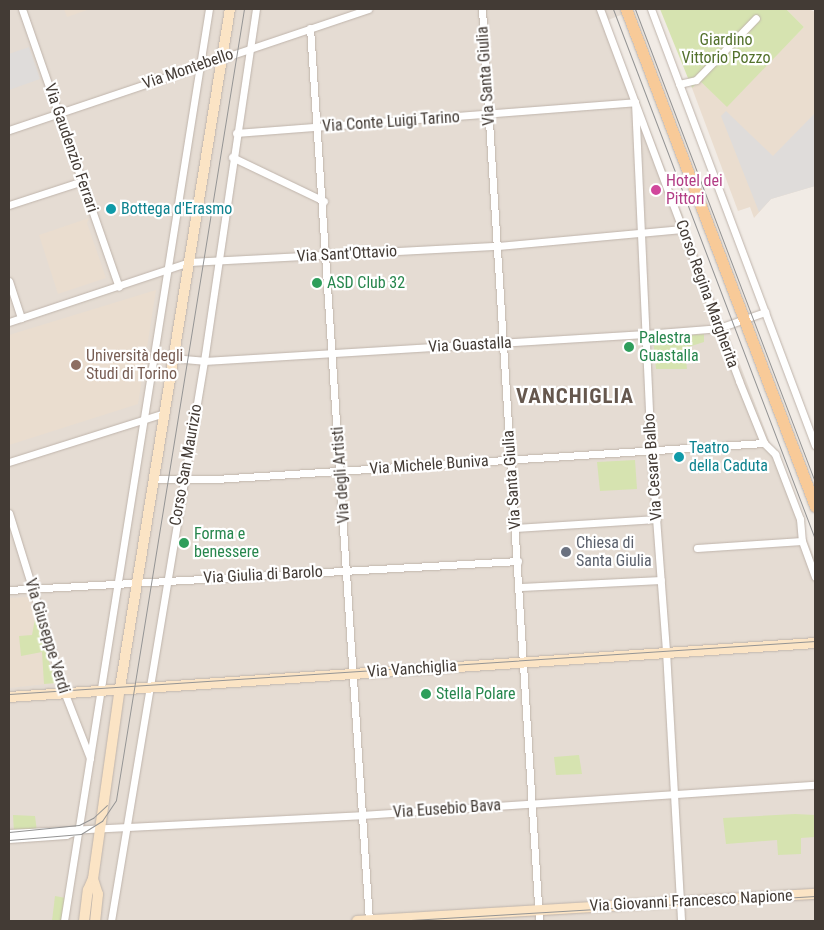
<!DOCTYPE html>
<html>
<head>
<meta charset="utf-8">
<style>
	body { margin:0 }
	#map { position:relative; width:824px; height:930px; overflow:hidden; background:#f1ebe5; font-family:"Roboto Condensed",sans-serif }
	div>[style] { position:absolute }
	[style*='--x'] { left:calc(var(--x)*1px); top:calc(var(--y)*1px); width:calc(var(--w)*1px); rotate:calc(var(--a)*1deg) }
	.residential>* { inset:0; background:#e5dcd3 }
	.education>* { inset:0; background:#eaddcf }
	.green>* { inset:0; background:#d6e3b0 }
	.parking>* { inset:0; background:#dfdcda }
	.roads { filter:drop-shadow(0 0 1px #bfb4ab) drop-shadow(0 0 1px #bfb4ab) }
	.street>* { height:7px; margin:-3.5px; padding:0 3.5px; transform-origin:3.5px; border-radius:3.5px; background:#fff }
	.secondary>* { height:10px; margin:-5px; padding:0 5px; transform-origin:5px; border-radius:5px; background:#fbe4c5 }
	.primary>* { height:11px; margin:-5.5px; padding:0 5.5px; transform-origin:5.5px; border-radius:5.5px; background:#f8ca98 }
	.tram>* { height:1px; margin:-0.5px; padding:0 0.5px; transform-origin:0.5px; border-radius:0.5px; background:#949494 }
	.dots>* { width:14px; height:14px; translate:-50% -50%; box-sizing:border-box; border:2px solid #fff; border-radius:50% }
	span { translate:-50% -50%; white-space:nowrap; text-align:center; line-height:1.15; -webkit-text-stroke:4.5px #fff; paint-order:stroke }
	.park-label { font-size:16px; color:#53712c }
	.street-label { font-size:16px; color:#433b35 }
	.hotel-label { font-size:16px; color:#b23c85 }
	.left { translate:0 -50%; text-align:left }
	.culture-label { font-size:16px; color:#0d838f }
	.leisure-label { font-size:16px; color:#27864d }
	.education-label { font-size:16px; color:#785e54 }
	.worship-label { font-size:16px; color:#5b616d }
	.district-label { font-size:21px; color:#65574d; font-weight:700; letter-spacing:1px }
	.frame { position:absolute; inset:0; border:10px solid #433b35; pointer-events:none }
</style>
</head>
<body>
<div id="map">
	<div class="residential">
		<div style="clip-path:polygon(9px 9px,636px 9px,608px 20px,815px 560px,815px 921px,9px 921px)"></div>
	</div>
	<div class="education">
		<div style="clip-path:polygon(64px 9px,90px 9px,67px 17px)"></div>
		<div style="clip-path:polygon(786px 9px,809px 9px,815px 12px,815px 186px,771px 199px,754px 218px,750px 207px,738px 211px,692px 88px,700px 81px,727px 106px,804px 27px)"></div>
		<div style="clip-path:polygon(89px 218px,87px 223px,106px 278px,58px 294px,39px 235px)"></div>
		<div style="clip-path:polygon(156px 290px,138px 404px,9px 445px,9px 335px)"></div>
		<div style="clip-path:polygon(29px 597px,56px 683px,9px 688px,9px 598px)"></div>
	</div>
	<div class="green">
		<div style="clip-path:polygon(660px 9px,786px 9px,804px 27px,727px 107px,700px 81px,692px 88px)"></div>
		<div style="clip-path:polygon(704px 334px,704px 342px,685px 348px,687px 369px,656px 369px,653px 338px)"></div>
		<div style="clip-path:polygon(635px 460px,637px 489px,600px 491px,597px 462px)"></div>
		<div style="clip-path:polygon(35px 619px,39px 630px,56px 683px,44px 684px,42px 652px,21px 656px,19px 636px,32px 635px)"></div>
		<div style="clip-path:polygon(579px 755px,582px 774px,556px 775px,554px 757px)"></div>
		<div style="clip-path:polygon(795px 814px,815px 815px,815px 837px,801px 838px,801px 854px,778px 855px,777px 840px,726px 844px,723px 818px)"></div>
		<div style="clip-path:polygon(13px 815px,35px 816px,37px 832px,14px 833px)"></div>
		<div style="clip-path:polygon(55px 896px,66px 898px,63px 921px,52px 921px)"></div>
	</div>
	<div class="parking">
		<div style="clip-path:polygon(29px 47px,40px 79px,9px 90px,9px 54px)"></div>
		<div style="clip-path:polygon(726px 111px,773px 156px,815px 113px,815px 186px,771px 199px,759px 212px,721px 116px)"></div>
	</div>
	<div class="roads">
		<div class="street">
			<div style="--x:22;--y:9;--w:294;--a:70.8"></div>
			<div style="--x:482;--y:9;--w:914;--a:86.42"></div>
			<div style="--x:600;--y:9;--w:397;--a:69.5"></div>
			<div style="--x:739;--y:381;--w:67;--a:68"></div>
			<div style="--x:764;--y:443;--w:16;--a:45"></div>
			<div style="--x:775;--y:454;--w:70;--a:69"></div>
			<div style="--x:800;--y:519;--w:22;--a:85"></div>
			<div style="--x:802;--y:541;--w:38;--a:70"></div>
			<div style="--x:651;--y:9;--w:466;--a:69.4"></div>
			<div style="--x:310;--y:28;--w:895;--a:86.22"></div>
			<div style="--x:679;--y:84;--w:17;--a:-13"></div>
			<div style="--x:696;--y:80;--w:86;--a:-45.9"></div>
			<div style="--x:9;--y:130;--w:379;--a:-18.6"></div>
			<div style="--x:236;--y:133;--w:400;--a:-4.4"></div>
			<div style="--x:635;--y:102;--w:349;--a:87.4"></div>
			<div style="--x:651;--y:451;--w:201;--a:85.7"></div>
			<div style="--x:666;--y:651;--w:270;--a:86.8"></div>
			<div style="--x:232;--y:157;--w:102;--a:25.6"></div>
			<div style="--x:9;--y:205;--w:78;--a:-18"></div>
			<div style="--x:9;--y:281;--w:39;--a:72"></div>
			<div style="--x:9;--y:322;--w:190;--a:-18.4"></div>
			<div style="--x:189;--y:262;--w:309;--a:-3"></div>
			<div style="--x:498;--y:246;--w:185;--a:-5.3"></div>
			<div style="--x:172;--y:358;--w:32;--a:5"></div>
			<div style="--x:204;--y:361;--w:442;--a:-3.5"></div>
			<div style="--x:645;--y:334;--w:74;--a:-4.6"></div>
			<div style="--x:719;--y:328;--w:49;--a:-19.2"></div>
			<div style="--x:9;--y:462;--w:163;--a:-17.5"></div>
			<div style="--x:153;--y:479;--w:63;--a:0"></div>
			<div style="--x:216;--y:479;--w:549;--a:-3.76"></div>
			<div style="--x:9;--y:513;--w:189;--a:72.8"></div>
			<div style="--x:65;--y:694;--w:69;--a:68.7"></div>
			<div style="--x:515;--y:528;--w:142;--a:-3.6"></div>
			<div style="--x:697;--y:548;--w:105;--a:-3.8"></div>
			<div style="--x:521;--y:587;--w:140;--a:-2.9"></div>
			<div style="--x:9;--y:590;--w:510;--a:-3.26"></div>
			<div style="--x:9;--y:833;--w:352;--a:-2.9"></div>
			<div style="--x:361;--y:815;--w:455;--a:-3.8"></div>
			<div style="--x:9;--y:839;--w:57;--a:-4"></div>
			<div style="--x:66;--y:835;--w:11;--a:-22"></div>
			<div style="--x:64;--y:921;--w:923;--a:-80.97"></div>
			<div style="--x:111;--y:921;--w:568;--a:-80.57"></div>
			<div style="--x:204;--y:361;--w:356;--a:-81.6"></div>
		</div>
		<div class="secondary">
			<div style="--x:9;--y:697;--w:808;--a:-3.83"></div>
			<div style="--x:93;--y:879;--w:16;--a:72"></div>
			<div style="--x:98;--y:894;--w:27;--a:96"></div>
			<div style="--x:84;--y:921;--w:31;--a:-83"></div>
			<div style="--x:88;--y:890;--w:12;--a:-66"></div>
			<div style="--x:93;--y:879;--w:193;--a:-82"></div>
			<div style="--x:120;--y:688;--w:688;--a:-80.8"></div>
			<div style="--x:357;--y:921;--w:459;--a:-3.4"></div>
		</div>
		<div class="primary">
			<div style="--x:626;--y:9;--w:532;--a:69.18"></div>
		</div>
	</div>
	<div class="tram">
		<div style="--x:613;--y:9;--w:567;--a:69.14"></div>
		<div style="--x:635;--y:9;--w:506;--a:69.17"></div>
		<div style="--x:9;--y:694;--w:808;--a:-3.76"></div>
		<div style="--x:9;--y:832;--w:70;--a:-5.7"></div>
		<div style="--x:79;--y:825;--w:16;--a:-27"></div>
		<div style="--x:93;--y:818;--w:19;--a:-43"></div>
		<div style="--x:9;--y:840;--w:72;--a:-4.8"></div>
		<div style="--x:81;--y:834;--w:25;--a:-32"></div>
		<div style="--x:102;--y:821;--w:25;--a:-56"></div>
		<div style="--x:116;--y:800;--w:801;--a:-80.81"></div>
		<div style="--x:394;--y:921;--w:422;--a:-3.4"></div>
	</div>
	<div class="dots">
		<div style="left:656px;top:190px;background:#d1479c"></div>
		<div style="left:111px;top:209px;background:#0f9aa8"></div>
		<div style="left:317px;top:283px;background:#2e9e5b"></div>
		<div style="left:629px;top:347px;background:#2e9e5b"></div>
		<div style="left:76px;top:365px;background:#8d6e63"></div>
		<div style="left:679px;top:457px;background:#0f9aa8"></div>
		<div style="left:184px;top:543px;background:#2e9e5b"></div>
		<div style="left:566px;top:552px;background:#6b7280"></div>
		<div style="left:426px;top:694px;background:#2e9e5b"></div>
	</div>
	<div class="park-label">
		<span style="left:726px;top:49px">Giardino<br>Vittorio Pozzo</span>
	</div>
	<div class="street-label">
		<span style="left:188px;top:69px;rotate:-19deg">Via Montebello</span>
		<span style="left:486px;top:76px;rotate:-94deg">Via Santa Giulia</span>
		<span style="left:391px;top:122px;rotate:-4deg">Via Conte Luigi Tarino</span>
		<span style="left:71px;top:148px;rotate:71deg">Via Gaudenzio Ferrari</span>
		<span style="left:347px;top:254px;rotate:-3deg">Via Sant'Ottavio</span>
		<span style="left:707px;top:294px;rotate:70deg">Corso Regina Margherita</span>
		<span style="left:470px;top:345px;rotate:-3deg">Via Guastalla</span>
		<span style="left:186px;top:465px;rotate:-80deg">Corso San Maurizio</span>
		<span style="left:429px;top:465px;rotate:-4deg">Via Michele Buniva</span>
		<span style="left:653px;top:467px;rotate:-94deg">Via Cesare Balbo</span>
		<span style="left:341px;top:475px;rotate:-94deg">Via degli Artisti</span>
		<span style="left:512px;top:480px;rotate:-94deg">Via Santa Giulia</span>
		<span style="left:263px;top:575px;rotate:-3deg">Via Giulia di Barolo</span>
		<span style="left:47px;top:636px;rotate:73deg">Via Giuseppe Verdi</span>
		<span style="left:412px;top:669px;rotate:-4deg">Via Vanchiglia</span>
		<span style="left:447px;top:809px;rotate:-4deg">Via Eusebio Bava</span>
		<span style="left:691px;top:901px;rotate:-3deg">Via Giovanni Francesco Napione</span>
	</div>
	<div class="hotel-label">
		<span class="left" style="left:666px;top:190px">Hotel dei<br>Pittori</span>
	</div>
	<div class="culture-label">
		<span class="left" style="left:121px;top:209px">Bottega d'Erasmo</span>
		<span class="left" style="left:689px;top:457px">Teatro<br>della Caduta</span>
	</div>
	<div class="leisure-label">
		<span class="left" style="left:327px;top:283px">ASD Club 32</span>
		<span class="left" style="left:639px;top:347px">Palestra<br>Guastalla</span>
		<span class="left" style="left:194px;top:543px">Forma e<br>benessere</span>
		<span class="left" style="left:436px;top:694px">Stella Polare</span>
	</div>
	<div class="education-label">
		<span class="left" style="left:86px;top:365px">Università degli<br>Studi di Torino</span>
	</div>
	<div class="worship-label">
		<span class="left" style="left:576px;top:552px">Chiesa di<br>Santa Giulia</span>
	</div>
	<div class="district-label">
		<span style="left:575px;top:396px">VANCHIGLIA</span>
	</div>
	<div class="frame"></div>
</div>
</body>
</html>
